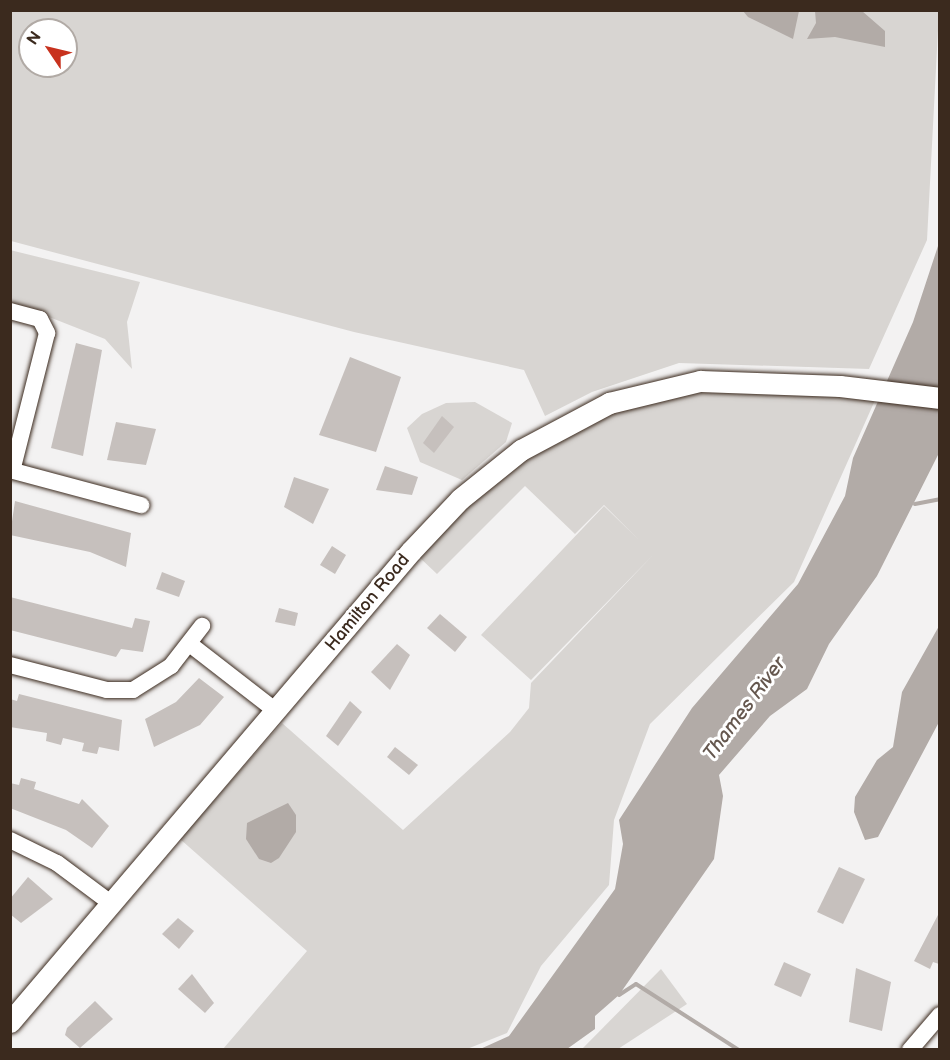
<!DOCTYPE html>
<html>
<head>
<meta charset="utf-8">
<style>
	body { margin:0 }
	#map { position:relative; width:950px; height:1060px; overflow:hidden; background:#f3f2f2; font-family:"Balsamiq Sans",sans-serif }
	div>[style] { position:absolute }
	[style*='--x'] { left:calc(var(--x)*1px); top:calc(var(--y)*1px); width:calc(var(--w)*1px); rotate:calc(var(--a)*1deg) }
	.green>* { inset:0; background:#d8d5d2 }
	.water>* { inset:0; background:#b2aba7 }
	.stream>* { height:4px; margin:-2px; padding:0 2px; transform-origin:2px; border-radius:2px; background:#b2aba7 }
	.building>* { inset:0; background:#c6c0bd }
	.roads { filter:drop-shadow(0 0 2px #3b2a1e) drop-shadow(0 0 2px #3b2a1e) }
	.minor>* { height:16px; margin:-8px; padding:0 8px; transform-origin:8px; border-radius:8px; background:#fff }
	.major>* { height:21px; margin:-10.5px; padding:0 10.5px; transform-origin:10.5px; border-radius:10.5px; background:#fff }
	span { translate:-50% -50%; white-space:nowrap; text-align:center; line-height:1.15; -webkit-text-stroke:6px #fff; paint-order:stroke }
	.street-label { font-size:18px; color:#3b2a1e }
	.water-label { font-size:20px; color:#65574e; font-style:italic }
	.frame { position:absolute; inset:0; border:12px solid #3b2a1e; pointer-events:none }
	.north { position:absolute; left:18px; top:18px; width:60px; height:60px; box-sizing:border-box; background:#fff; border:2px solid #b1aaa5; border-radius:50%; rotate:305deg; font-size:16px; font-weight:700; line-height:24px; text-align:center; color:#3b2a1e }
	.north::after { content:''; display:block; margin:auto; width:21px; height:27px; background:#c8321e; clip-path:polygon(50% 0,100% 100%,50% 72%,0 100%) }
</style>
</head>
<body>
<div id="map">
	<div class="green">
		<div style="clip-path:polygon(evenodd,10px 11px,939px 11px,927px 240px,869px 369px,679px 363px,592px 392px,545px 416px,524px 370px,354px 332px,11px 241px,10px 11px,30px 30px,66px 30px,66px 66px,30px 66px,30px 30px)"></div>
		<div style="clip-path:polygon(10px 250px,140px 282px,127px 322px,132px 369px,105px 339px,11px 302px)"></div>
		<div style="clip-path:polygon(701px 390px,876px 398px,794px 582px,650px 724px,614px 820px,609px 885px,541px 966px,507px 1033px,467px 1049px,223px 1049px,307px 951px,180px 839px,282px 723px,403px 830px,510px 732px,529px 708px,531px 683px,654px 554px,531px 680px,481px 635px,604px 506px,638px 539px,604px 505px,575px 534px,525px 486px,437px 574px,419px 557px,467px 507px,527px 458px,613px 412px)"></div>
		<div style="clip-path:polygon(475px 402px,512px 423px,506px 442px,462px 480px,420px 462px,407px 428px,422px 414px,446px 403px)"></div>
		<div style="clip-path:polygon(661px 969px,687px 1004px,618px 1049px,582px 1049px)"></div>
	</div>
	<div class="water">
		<div style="clip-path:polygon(743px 11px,799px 11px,793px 39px,748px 17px)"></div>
		<div style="clip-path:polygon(815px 11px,862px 11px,885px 31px,885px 47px,835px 37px,807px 39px,816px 23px)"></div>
		<div style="clip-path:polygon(939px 201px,939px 453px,877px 576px,829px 644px,807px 689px,770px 716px,719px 775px,723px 796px,714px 859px,619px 995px,595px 1016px,595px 1029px,567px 1049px,478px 1050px,509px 1036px,615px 889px,623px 844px,619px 820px,692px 708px,798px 584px,845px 496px,853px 458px,913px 322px,938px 246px)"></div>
		<div style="clip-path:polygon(939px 626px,939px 722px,878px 837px,865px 840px,854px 812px,855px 797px,877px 760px,893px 747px,902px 692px)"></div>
		<div style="clip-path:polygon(288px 803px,296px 815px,296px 832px,279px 858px,271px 863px,259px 859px,246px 839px,247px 823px)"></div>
	</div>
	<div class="stream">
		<div style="--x:915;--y:504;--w:25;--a:-11"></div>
		<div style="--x:619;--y:995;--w:20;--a:-33"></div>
		<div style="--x:636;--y:984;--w:122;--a:32.7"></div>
	</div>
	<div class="building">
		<div style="clip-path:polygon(76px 343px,102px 350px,83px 456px,51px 448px)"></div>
		<div style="clip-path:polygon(350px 357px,401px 377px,376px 452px,319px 435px)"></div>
		<div style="clip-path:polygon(442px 416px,454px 427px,434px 453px,423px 443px)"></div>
		<div style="clip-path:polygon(116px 422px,156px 429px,146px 465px,107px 460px)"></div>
		<div style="clip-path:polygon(385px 466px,418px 477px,412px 495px,376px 490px)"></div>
		<div style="clip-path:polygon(294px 477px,329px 489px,313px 524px,284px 507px)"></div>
		<div style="clip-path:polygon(15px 501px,131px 533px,126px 567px,90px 552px,10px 535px)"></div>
		<div style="clip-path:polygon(332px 546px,346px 555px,335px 574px,320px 565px)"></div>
		<div style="clip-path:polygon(162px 572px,185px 581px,179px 597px,156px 589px)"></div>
		<div style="clip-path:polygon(10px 597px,132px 628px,135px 618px,150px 621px,143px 652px,121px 649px,116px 657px,10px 630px)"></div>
		<div style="clip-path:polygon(279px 608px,298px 613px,295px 626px,275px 622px)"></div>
		<div style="clip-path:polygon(440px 614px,467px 637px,455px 652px,427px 628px)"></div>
		<div style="clip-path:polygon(397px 644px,410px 655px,390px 690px,371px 672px)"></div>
		<div style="clip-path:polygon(199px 678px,224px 697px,200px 725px,154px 747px,145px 719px,176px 702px)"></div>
		<div style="clip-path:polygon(19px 694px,122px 720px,119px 751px,99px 747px,97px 754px,82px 751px,84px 743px,63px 738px,61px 745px,46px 741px,47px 733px,10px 727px,10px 699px,17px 701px)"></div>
		<div style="clip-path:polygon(350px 701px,362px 712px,338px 746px,326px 736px)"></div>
		<div style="clip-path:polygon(395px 747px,418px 765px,409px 775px,387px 757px)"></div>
		<div style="clip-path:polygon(21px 778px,36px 782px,34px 789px,79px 804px,82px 799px,109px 826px,92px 848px,66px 830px,10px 808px,10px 783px,19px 785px)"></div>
		<div style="clip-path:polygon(839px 867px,865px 879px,843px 924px,817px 912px)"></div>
		<div style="clip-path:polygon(28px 877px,53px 899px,21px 923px,10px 914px,10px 899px)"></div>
		<div style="clip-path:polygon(939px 913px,939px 964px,933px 962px,930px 969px,914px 961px)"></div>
		<div style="clip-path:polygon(178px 918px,194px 931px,179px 949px,162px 934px)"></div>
		<div style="clip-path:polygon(784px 962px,811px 974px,801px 997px,774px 985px)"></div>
		<div style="clip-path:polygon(856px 968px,891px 982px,882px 1031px,849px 1022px)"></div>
		<div style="clip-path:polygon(192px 974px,214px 1003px,205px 1013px,178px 989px)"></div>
		<div style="clip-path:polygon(95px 1001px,113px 1019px,80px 1048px,65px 1035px,67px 1028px)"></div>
	</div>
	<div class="roads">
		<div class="minor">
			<div style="--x:10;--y:311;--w:31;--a:15"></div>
			<div style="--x:40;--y:319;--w:16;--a:63"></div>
			<div style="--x:47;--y:333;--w:142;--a:104.2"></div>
			<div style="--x:10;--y:470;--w:136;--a:15"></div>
			<div style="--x:191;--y:645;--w:108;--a:37.8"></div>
			<div style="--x:10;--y:665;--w:100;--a:14.5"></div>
			<div style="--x:107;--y:690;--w:26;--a:0"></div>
			<div style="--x:133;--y:690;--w:45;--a:-32.3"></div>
			<div style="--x:171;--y:666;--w:51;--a:-52.2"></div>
			<div style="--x:10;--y:840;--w:52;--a:26.1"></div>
			<div style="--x:57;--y:863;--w:69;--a:36.7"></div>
			<div style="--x:910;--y:1050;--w:46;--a:-49.4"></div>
		</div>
		<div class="major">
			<div style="--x:10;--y:1022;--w:619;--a:-49.59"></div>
			<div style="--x:411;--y:551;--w:71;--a:-46.7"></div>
			<div style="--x:460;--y:499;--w:78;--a:-38.8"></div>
			<div style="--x:521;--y:450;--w:100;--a:-28.1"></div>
			<div style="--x:609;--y:403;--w:94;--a:-13.6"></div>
			<div style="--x:700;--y:381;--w:140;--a:2"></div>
			<div style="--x:840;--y:386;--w:101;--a:6.8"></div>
		</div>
	</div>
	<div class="street-label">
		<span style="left:368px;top:603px;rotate:-50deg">Hamilton Road</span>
	</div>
	<div class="water-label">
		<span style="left:745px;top:709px;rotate:-53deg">Thames River</span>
	</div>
	<div class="frame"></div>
	<div class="north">N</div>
</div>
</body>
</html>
